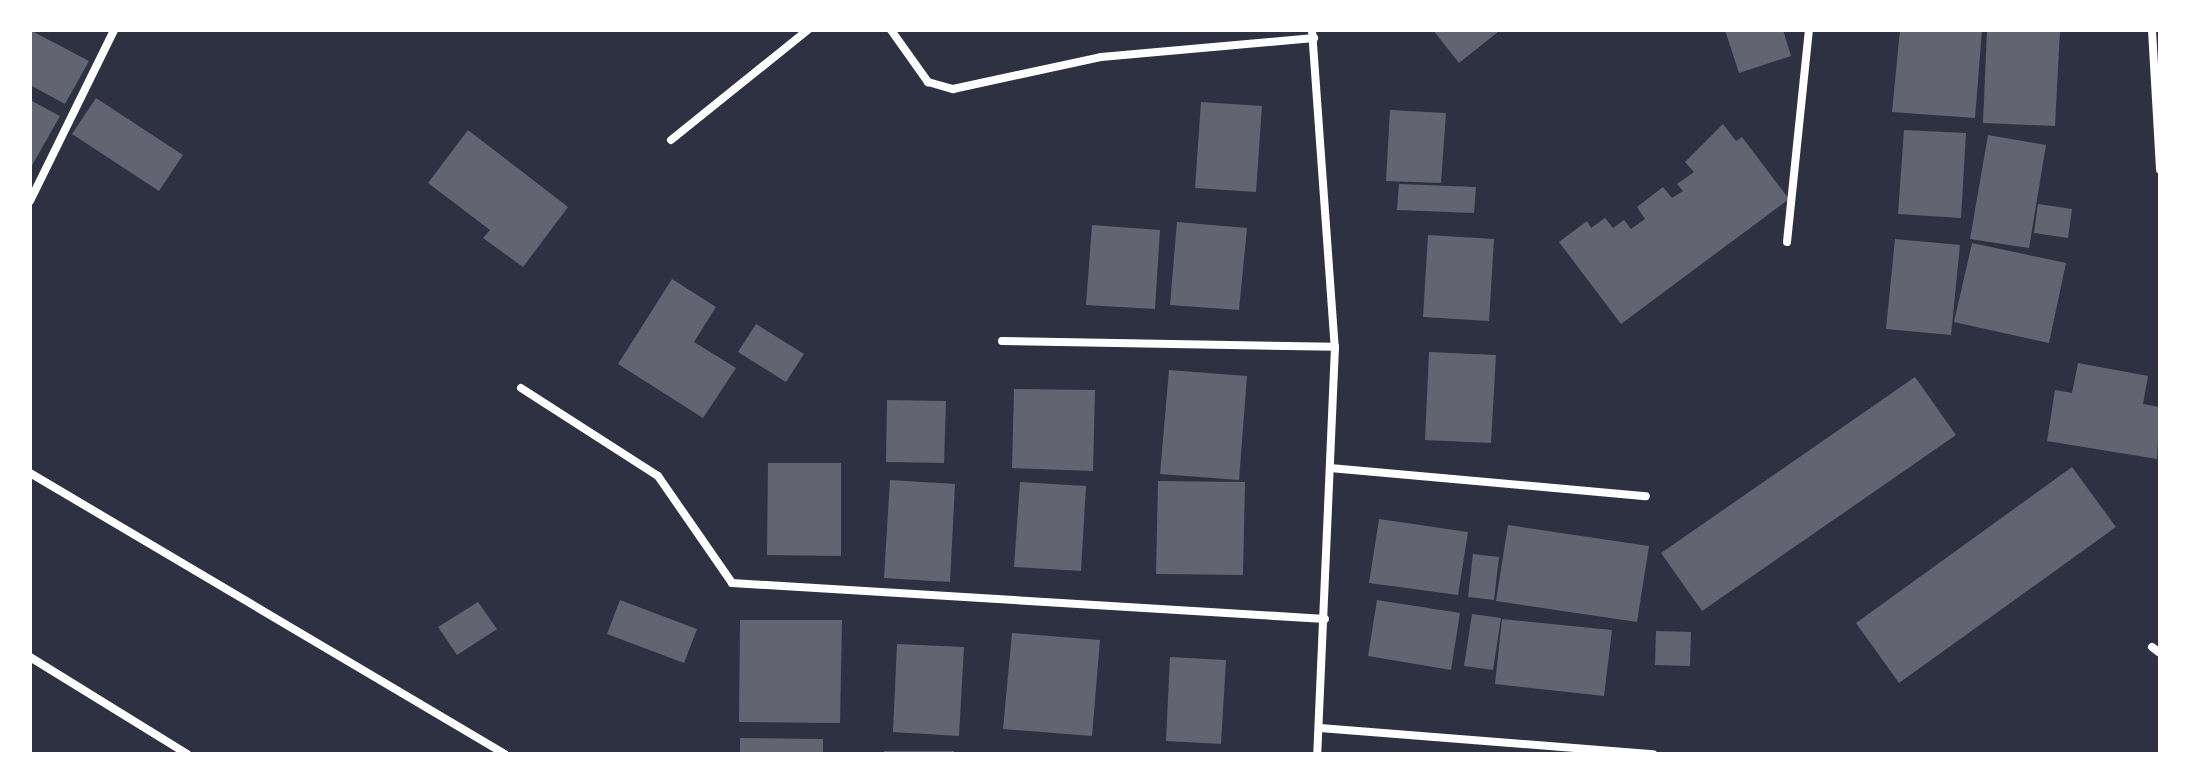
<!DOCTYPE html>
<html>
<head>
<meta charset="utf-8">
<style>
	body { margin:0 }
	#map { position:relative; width:2190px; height:784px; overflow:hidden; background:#2d3142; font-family:Lora,serif }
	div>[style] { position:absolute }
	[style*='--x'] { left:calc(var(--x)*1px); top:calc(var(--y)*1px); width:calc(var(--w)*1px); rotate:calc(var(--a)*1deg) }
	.building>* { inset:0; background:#626471 }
	.minor>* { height:8px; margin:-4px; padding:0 4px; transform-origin:4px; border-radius:4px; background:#fff }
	span { translate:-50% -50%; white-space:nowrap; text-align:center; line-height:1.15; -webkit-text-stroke:7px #fff; paint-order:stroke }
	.frame { position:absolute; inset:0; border:32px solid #fff; pointer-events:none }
</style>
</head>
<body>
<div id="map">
	<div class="building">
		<div style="clip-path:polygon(30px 30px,89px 61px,65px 104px,30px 85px)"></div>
		<div style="clip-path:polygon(1433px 30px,1496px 30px,1498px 32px,1459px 63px)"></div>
		<div style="clip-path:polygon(1725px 30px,1783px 30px,1791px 56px,1739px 73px)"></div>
		<div style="clip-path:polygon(1900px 30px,1982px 30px,1975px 118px,1892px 112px)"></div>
		<div style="clip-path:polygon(1987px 30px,2060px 30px,2055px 126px,1983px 123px)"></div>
		<div style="clip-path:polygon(96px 98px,183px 155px,159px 191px,72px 134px)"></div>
		<div style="clip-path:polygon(30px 100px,60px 116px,30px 169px)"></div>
		<div style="clip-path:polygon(1201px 102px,1262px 106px,1256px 192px,1195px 188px)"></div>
		<div style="clip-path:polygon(1390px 110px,1446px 113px,1441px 183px,1386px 181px)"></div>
		<div style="clip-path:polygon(1723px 124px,1736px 141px,1742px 137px,1789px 199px,1621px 324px,1559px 242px,1587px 221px,1591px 228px,1605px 218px,1613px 228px,1624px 220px,1631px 229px,1645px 219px,1637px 207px,1663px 187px,1672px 198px,1683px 191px,1677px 184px,1694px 172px,1685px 162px)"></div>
		<div style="clip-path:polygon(468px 130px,568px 207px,523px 267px,483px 238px,490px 230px,428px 183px)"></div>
		<div style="clip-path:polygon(1904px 130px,1966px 133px,1961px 218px,1898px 214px)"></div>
		<div style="clip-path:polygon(1988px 135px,2046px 145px,2029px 248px,1970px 239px)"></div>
		<div style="clip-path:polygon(1399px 184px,1476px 187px,1474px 213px,1397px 210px)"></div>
		<div style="clip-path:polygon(2038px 204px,2072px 209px,2068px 238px,2034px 233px)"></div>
		<div style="clip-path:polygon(1177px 222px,1247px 228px,1239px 310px,1170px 305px)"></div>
		<div style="clip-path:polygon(1092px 225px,1160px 230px,1155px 309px,1086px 305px)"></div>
		<div style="clip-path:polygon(1428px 235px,1494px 239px,1489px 321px,1423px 317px)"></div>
		<div style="clip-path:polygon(1895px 239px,1960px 245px,1951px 335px,1886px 329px)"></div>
		<div style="clip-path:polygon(1972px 243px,2066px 263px,2049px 343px,1954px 322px)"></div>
		<div style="clip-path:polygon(672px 279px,716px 307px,694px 342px,736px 368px,703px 418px,618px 364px)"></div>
		<div style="clip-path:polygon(756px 324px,804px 354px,786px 382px,738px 352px)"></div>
		<div style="clip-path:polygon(1429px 352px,1496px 355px,1491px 443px,1425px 440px)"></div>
		<div style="clip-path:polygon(2078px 363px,2148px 376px,2143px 404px,2160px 407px,2157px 459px,2047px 441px,2055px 390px,2072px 393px)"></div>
		<div style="clip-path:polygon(1169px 370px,1247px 376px,1239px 480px,1160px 474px)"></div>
		<div style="clip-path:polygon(1915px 377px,1956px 435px,1702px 611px,1661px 553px)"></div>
		<div style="clip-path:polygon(1014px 389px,1095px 390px,1093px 471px,1012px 468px)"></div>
		<div style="clip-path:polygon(887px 400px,946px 401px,944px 463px,886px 462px)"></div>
		<div style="clip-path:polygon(768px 463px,841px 463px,841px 556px,767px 555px)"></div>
		<div style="clip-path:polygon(2072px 467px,2116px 527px,1899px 683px,1856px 623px)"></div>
		<div style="clip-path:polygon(890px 480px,955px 484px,950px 582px,884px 578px)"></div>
		<div style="clip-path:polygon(1158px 481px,1245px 482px,1243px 575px,1156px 574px)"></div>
		<div style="clip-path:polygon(1020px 482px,1086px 486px,1081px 571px,1014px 567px)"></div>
		<div style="clip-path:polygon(1379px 519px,1468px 532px,1458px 595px,1369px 583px)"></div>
		<div style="clip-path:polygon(1508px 525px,1649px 546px,1637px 622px,1496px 601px)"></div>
		<div style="clip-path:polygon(1473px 554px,1499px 557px,1494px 600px,1468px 597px)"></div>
		<div style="clip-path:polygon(620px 600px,697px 629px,684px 663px,607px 634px)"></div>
		<div style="clip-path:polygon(1377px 600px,1460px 613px,1451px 670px,1368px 656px)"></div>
		<div style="clip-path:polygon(478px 602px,497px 629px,457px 655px,438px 627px)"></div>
		<div style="clip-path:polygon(1472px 614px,1501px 618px,1493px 670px,1464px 666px)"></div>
		<div style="clip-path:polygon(1502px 619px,1612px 630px,1604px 696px,1495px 684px)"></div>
		<div style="clip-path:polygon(740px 620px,842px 620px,840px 723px,739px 722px)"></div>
		<div style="clip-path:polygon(1656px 631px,1691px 632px,1690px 666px,1655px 665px)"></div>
		<div style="clip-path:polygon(1012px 633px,1100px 640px,1092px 736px,1003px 729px)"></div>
		<div style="clip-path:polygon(897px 644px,964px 647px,959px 736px,893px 732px)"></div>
		<div style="clip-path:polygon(1170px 657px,1226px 660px,1221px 744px,1166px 741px)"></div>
		<div style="clip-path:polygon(740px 738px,823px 739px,823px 754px,740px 754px)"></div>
		<div style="clip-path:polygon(884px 751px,954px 751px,954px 754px,884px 754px)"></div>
	</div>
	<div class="minor">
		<div style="--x:891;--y:30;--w:64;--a:54.6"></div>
		<div style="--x:928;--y:82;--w:26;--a:16"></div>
		<div style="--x:953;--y:89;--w:151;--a:-12.2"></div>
		<div style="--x:1101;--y:57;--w:214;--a:-5.1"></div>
		<div style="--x:1312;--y:30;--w:318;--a:85.9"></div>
		<div style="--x:1335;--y:347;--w:407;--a:92.5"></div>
		<div style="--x:2152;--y:30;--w:140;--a:86.7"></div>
		<div style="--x:671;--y:140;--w:176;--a:-38.8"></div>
		<div style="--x:30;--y:201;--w:191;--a:-63.8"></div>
		<div style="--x:1787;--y:242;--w:213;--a:-84.1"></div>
		<div style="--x:1002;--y:341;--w:333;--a:1"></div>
		<div style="--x:521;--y:388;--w:163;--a:32.7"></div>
		<div style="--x:658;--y:476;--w:130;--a:55.3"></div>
		<div style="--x:732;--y:583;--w:594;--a:3.47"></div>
		<div style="--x:1330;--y:468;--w:317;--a:5.1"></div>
		<div style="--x:30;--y:473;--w:552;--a:30.61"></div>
		<div style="--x:2152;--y:647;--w:10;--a:37"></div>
		<div style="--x:30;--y:657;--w:185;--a:31.7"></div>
		<div style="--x:1320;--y:728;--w:334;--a:4.5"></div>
	</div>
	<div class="frame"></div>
</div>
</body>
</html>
